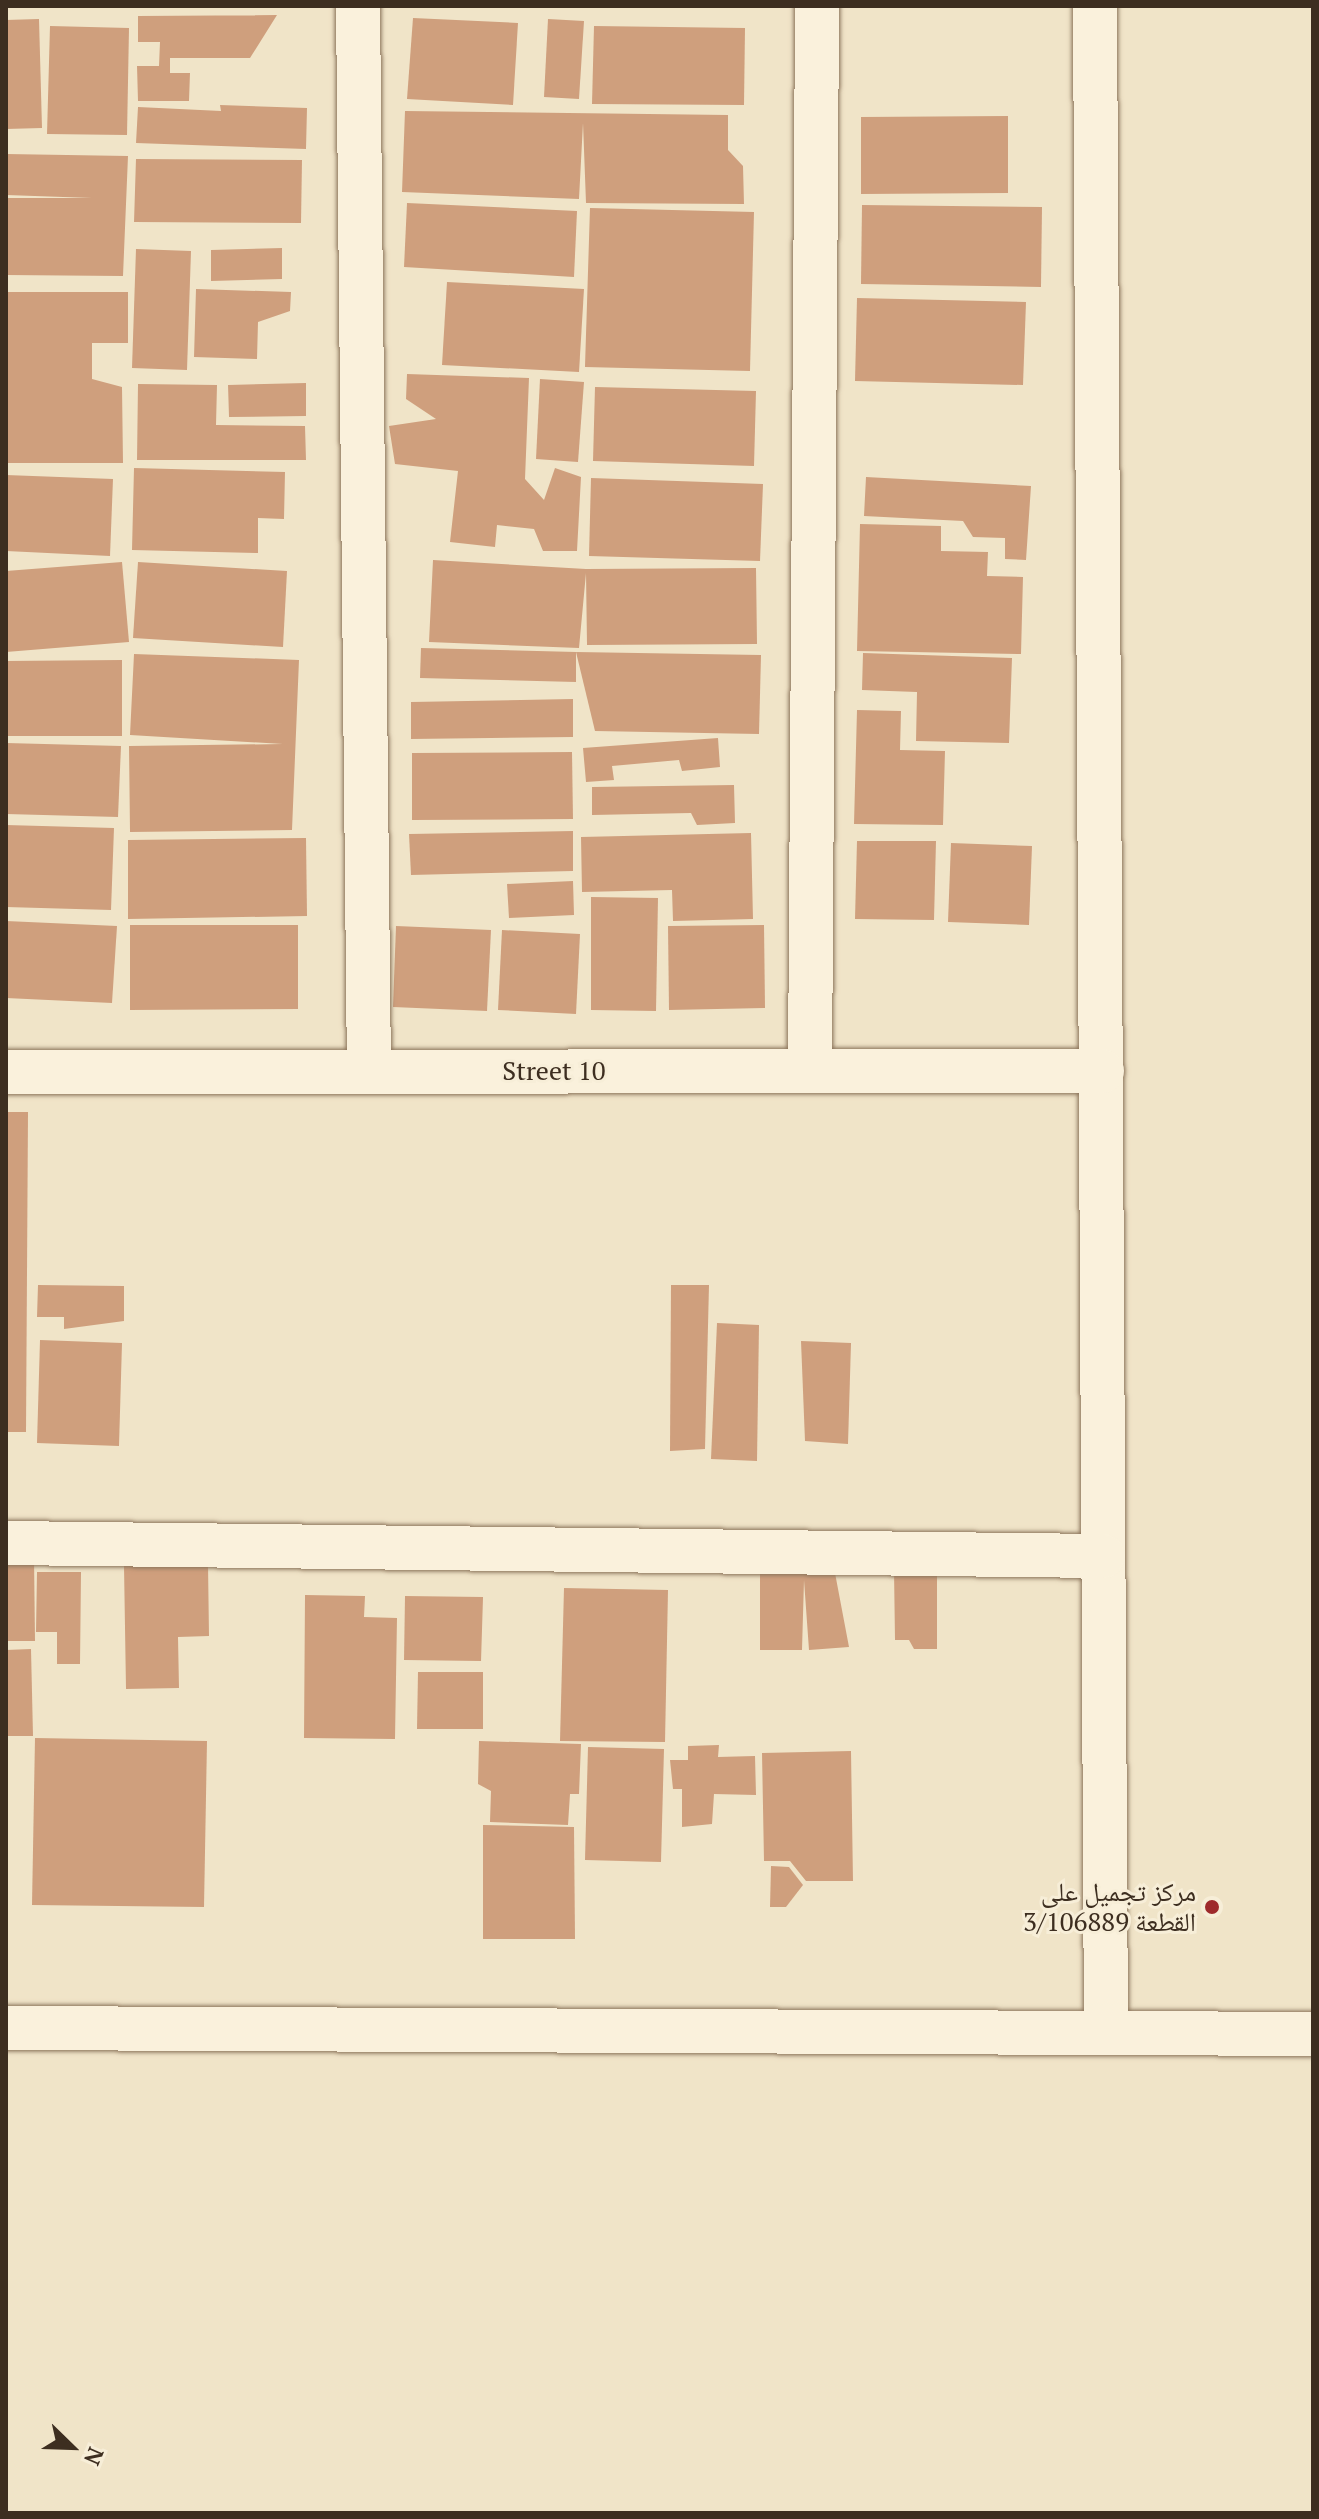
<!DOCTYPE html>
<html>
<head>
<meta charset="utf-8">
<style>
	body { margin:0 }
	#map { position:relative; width:1319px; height:2519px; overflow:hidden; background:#f0e4c8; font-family:"PT Serif","Noto Naskh Arabic",serif }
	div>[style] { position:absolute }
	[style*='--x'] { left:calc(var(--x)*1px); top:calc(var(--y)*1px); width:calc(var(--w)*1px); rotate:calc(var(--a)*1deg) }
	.building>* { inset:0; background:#cf9f7d }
	.roads { filter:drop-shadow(0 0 2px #8d765c) drop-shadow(0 0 2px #8d765c) }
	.minor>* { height:44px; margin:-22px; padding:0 22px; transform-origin:22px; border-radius:22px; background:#faf1dc }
	.dots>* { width:22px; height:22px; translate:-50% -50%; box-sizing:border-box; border:4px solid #f7eed8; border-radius:50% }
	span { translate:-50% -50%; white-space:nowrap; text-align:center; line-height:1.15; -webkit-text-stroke:6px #f7eed8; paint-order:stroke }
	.street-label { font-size:26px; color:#3d2e20 }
	.poi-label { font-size:26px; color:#3d2e20 }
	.right { translate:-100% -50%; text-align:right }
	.frame { position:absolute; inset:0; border:8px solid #3d2e20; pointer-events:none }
	.north { position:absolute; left:32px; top:2407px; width:80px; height:80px; -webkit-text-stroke:6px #f7eed8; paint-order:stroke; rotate:113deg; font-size:22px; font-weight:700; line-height:32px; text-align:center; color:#3d2e20 }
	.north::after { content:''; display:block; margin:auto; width:28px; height:36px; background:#3d2e20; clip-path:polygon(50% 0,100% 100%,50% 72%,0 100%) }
</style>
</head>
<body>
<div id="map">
	<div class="building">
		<div style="clip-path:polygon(277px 15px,250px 58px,170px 58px,170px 73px,190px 73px,189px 101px,138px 101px,137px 66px,159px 66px,160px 42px,138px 42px,138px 16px)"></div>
		<div style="clip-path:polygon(413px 18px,518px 23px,513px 105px,407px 99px)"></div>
		<div style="clip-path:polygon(39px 19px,42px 128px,6px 129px,6px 20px)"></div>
		<div style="clip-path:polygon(548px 19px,584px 21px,579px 99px,544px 97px)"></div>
		<div style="clip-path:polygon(50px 26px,129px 28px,127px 135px,47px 134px)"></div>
		<div style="clip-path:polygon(594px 26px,745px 28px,744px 105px,592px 104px)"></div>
		<div style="clip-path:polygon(220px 105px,307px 108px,306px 149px,136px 143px,138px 107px,221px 111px)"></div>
		<div style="clip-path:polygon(405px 111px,728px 115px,728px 150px,743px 166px,744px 204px,586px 203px,583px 123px,579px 199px,402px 192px)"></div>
		<div style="clip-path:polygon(1008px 116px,1008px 193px,861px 194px,861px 117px)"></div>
		<div style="clip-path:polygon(6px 154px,128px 156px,123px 276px,6px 275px,6px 198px,92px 198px,6px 195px)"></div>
		<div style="clip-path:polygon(136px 159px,302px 160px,301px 223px,134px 222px)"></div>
		<div style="clip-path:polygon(407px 203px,577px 211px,574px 277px,404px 267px)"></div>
		<div style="clip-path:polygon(862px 205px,1042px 207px,1041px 287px,861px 284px)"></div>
		<div style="clip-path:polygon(590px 208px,754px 212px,750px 371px,585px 367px)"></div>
		<div style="clip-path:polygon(282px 248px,282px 279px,211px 281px,211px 250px)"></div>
		<div style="clip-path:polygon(136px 249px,191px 251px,187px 370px,132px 368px)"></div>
		<div style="clip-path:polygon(447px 282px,584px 289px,579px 372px,442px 365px)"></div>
		<div style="clip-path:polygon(196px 289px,291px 292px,290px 311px,258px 322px,257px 359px,194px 357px)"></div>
		<div style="clip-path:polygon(6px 292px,128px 292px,128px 343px,92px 343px,92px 379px,122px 387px,123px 463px,6px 463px)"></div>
		<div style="clip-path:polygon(857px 298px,1026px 302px,1023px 385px,855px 381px)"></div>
		<div style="clip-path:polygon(407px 374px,529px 378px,525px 479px,544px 500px,555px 468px,581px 477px,577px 551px,543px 551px,534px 529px,497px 525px,495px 547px,450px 542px,458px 471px,395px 464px,389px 426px,436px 419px,406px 399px)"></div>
		<div style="clip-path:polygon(540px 379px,584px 382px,578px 462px,536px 459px)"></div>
		<div style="clip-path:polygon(306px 383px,306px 416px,229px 417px,228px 385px)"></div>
		<div style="clip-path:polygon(138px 384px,217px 385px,216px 425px,305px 426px,306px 460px,137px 460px)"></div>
		<div style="clip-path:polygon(595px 387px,756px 391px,754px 466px,593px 461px)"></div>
		<div style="clip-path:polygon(134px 468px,285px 472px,284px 519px,258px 518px,258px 553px,132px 550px)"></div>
		<div style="clip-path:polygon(6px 475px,113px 479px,110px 556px,6px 551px)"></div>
		<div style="clip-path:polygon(866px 477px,1031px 486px,1026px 560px,1005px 559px,1005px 538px,973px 537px,963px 521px,864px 516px)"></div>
		<div style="clip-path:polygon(591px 478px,763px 484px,760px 561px,589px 556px)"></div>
		<div style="clip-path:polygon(860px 524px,941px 526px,941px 551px,988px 552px,987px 576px,1023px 577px,1021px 654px,857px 651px)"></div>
		<div style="clip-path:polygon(433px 560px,586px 569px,756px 568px,757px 644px,587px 645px,586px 573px,579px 648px,429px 642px)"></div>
		<div style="clip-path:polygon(122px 562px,129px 642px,6px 652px,6px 571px)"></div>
		<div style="clip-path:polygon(138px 562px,287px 571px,283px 647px,133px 638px)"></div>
		<div style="clip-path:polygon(421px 648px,576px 652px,576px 682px,420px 678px)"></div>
		<div style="clip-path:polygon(576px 652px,761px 655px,759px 734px,595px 731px)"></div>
		<div style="clip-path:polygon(863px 653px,1012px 658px,1009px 743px,916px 741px,917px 692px,862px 690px)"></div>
		<div style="clip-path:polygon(134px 654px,299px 660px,292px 830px,130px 832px,129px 746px,283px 744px,130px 735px)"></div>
		<div style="clip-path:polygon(122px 660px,122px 736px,6px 736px,6px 661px)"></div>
		<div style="clip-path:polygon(573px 699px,573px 737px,411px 739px,411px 702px)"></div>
		<div style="clip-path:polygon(857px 710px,901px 711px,900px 750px,945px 751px,943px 825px,854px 824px)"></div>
		<div style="clip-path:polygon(718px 738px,720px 767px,682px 771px,679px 760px,612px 766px,614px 780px,586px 782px,583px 748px)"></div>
		<div style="clip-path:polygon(6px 743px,121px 746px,118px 817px,6px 814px)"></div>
		<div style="clip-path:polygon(572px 752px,573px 819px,412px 820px,412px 753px)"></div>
		<div style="clip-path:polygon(734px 785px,735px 823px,697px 825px,691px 813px,592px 815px,592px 787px)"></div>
		<div style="clip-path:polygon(6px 825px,114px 828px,111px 910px,6px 907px)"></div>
		<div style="clip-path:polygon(573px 831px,573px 871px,411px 875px,409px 834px)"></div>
		<div style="clip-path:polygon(751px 833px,753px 919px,673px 921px,672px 890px,582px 892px,581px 837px)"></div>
		<div style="clip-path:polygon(306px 838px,307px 916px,128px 919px,128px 840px)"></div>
		<div style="clip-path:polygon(857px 841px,936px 841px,934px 920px,855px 919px)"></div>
		<div style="clip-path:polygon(951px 843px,1032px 846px,1029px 925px,948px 922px)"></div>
		<div style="clip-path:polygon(573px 881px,574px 915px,509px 918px,507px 884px)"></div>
		<div style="clip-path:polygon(591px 897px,658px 898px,656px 1011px,591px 1010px)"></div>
		<div style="clip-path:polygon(6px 921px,117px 926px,112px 1003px,6px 998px)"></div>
		<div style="clip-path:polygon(130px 925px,298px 925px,298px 1009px,130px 1010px)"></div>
		<div style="clip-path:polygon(764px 925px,765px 1008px,669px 1010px,668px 926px)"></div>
		<div style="clip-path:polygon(396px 926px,491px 930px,487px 1011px,393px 1007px)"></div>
		<div style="clip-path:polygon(502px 930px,580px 934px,576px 1014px,498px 1010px)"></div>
		<div style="clip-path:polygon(6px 1112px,28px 1112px,26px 1432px,6px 1432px)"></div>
		<div style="clip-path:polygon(38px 1285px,124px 1286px,124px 1321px,64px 1329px,64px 1317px,37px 1317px)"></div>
		<div style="clip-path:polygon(671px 1285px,709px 1285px,705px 1449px,670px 1451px)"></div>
		<div style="clip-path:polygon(717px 1323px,759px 1325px,757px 1461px,711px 1459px)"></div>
		<div style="clip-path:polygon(40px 1340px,122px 1343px,119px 1446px,37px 1443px)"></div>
		<div style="clip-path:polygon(801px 1341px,851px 1343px,848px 1444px,805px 1441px)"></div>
		<div style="clip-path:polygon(6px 1557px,34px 1557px,35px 1641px,6px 1641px)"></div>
		<div style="clip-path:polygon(208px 1564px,209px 1636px,178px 1637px,179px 1688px,126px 1689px,124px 1566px)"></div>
		<div style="clip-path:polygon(894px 1570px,937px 1570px,937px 1649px,914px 1649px,909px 1640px,895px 1640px)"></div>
		<div style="clip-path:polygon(37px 1572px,81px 1572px,80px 1664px,57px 1664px,57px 1632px,36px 1632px)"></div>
		<div style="clip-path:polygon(760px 1573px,835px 1573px,849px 1647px,809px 1650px,804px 1580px,802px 1650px,760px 1650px)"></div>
		<div style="clip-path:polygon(564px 1588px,668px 1590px,665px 1742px,560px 1741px)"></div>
		<div style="clip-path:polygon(305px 1595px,365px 1596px,364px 1617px,397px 1618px,395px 1739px,304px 1738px)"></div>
		<div style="clip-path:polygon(405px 1596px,483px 1597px,481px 1661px,404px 1660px)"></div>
		<div style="clip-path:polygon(31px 1649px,33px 1736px,6px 1736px,6px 1650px)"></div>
		<div style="clip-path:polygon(418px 1672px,483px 1672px,483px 1729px,417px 1729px)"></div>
		<div style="clip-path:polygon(35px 1738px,207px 1741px,204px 1907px,32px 1905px)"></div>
		<div style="clip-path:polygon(479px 1741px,581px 1744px,579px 1794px,570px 1794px,568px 1825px,490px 1822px,491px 1791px,478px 1784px)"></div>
		<div style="clip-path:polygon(719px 1745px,718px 1757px,755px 1756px,756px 1795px,714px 1794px,712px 1824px,682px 1827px,682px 1789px,673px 1789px,670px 1760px,688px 1760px,688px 1746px)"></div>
		<div style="clip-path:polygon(588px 1747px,664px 1749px,661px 1862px,585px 1860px)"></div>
		<div style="clip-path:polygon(851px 1751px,853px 1881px,806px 1881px,790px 1861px,764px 1861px,762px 1753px)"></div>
		<div style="clip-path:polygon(483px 1825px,574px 1827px,575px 1939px,483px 1939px)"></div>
		<div style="clip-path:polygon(771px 1866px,789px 1867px,803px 1885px,786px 1907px,770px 1907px)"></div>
	</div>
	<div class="roads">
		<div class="minor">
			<div style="--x:358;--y:6;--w:1065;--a:89.41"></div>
			<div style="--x:1095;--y:6;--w:2027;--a:89.69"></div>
			<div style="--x:810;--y:1071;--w:1065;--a:-89.62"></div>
			<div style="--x:6;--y:1072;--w:1096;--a:-0.05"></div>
			<div style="--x:6;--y:1543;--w:1097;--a:0.68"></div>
			<div style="--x:6;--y:2028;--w:1307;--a:0.26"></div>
		</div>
	</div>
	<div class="dots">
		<div style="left:1212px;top:1907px;background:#9e2a2b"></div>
	</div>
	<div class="street-label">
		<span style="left:554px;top:1071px">Street 10</span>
	</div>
	<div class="poi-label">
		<span class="right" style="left:1196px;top:1907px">مركز تجميل على<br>القطعة 3/106889</span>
	</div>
	<div class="frame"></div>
	<div class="north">N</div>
</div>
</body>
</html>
